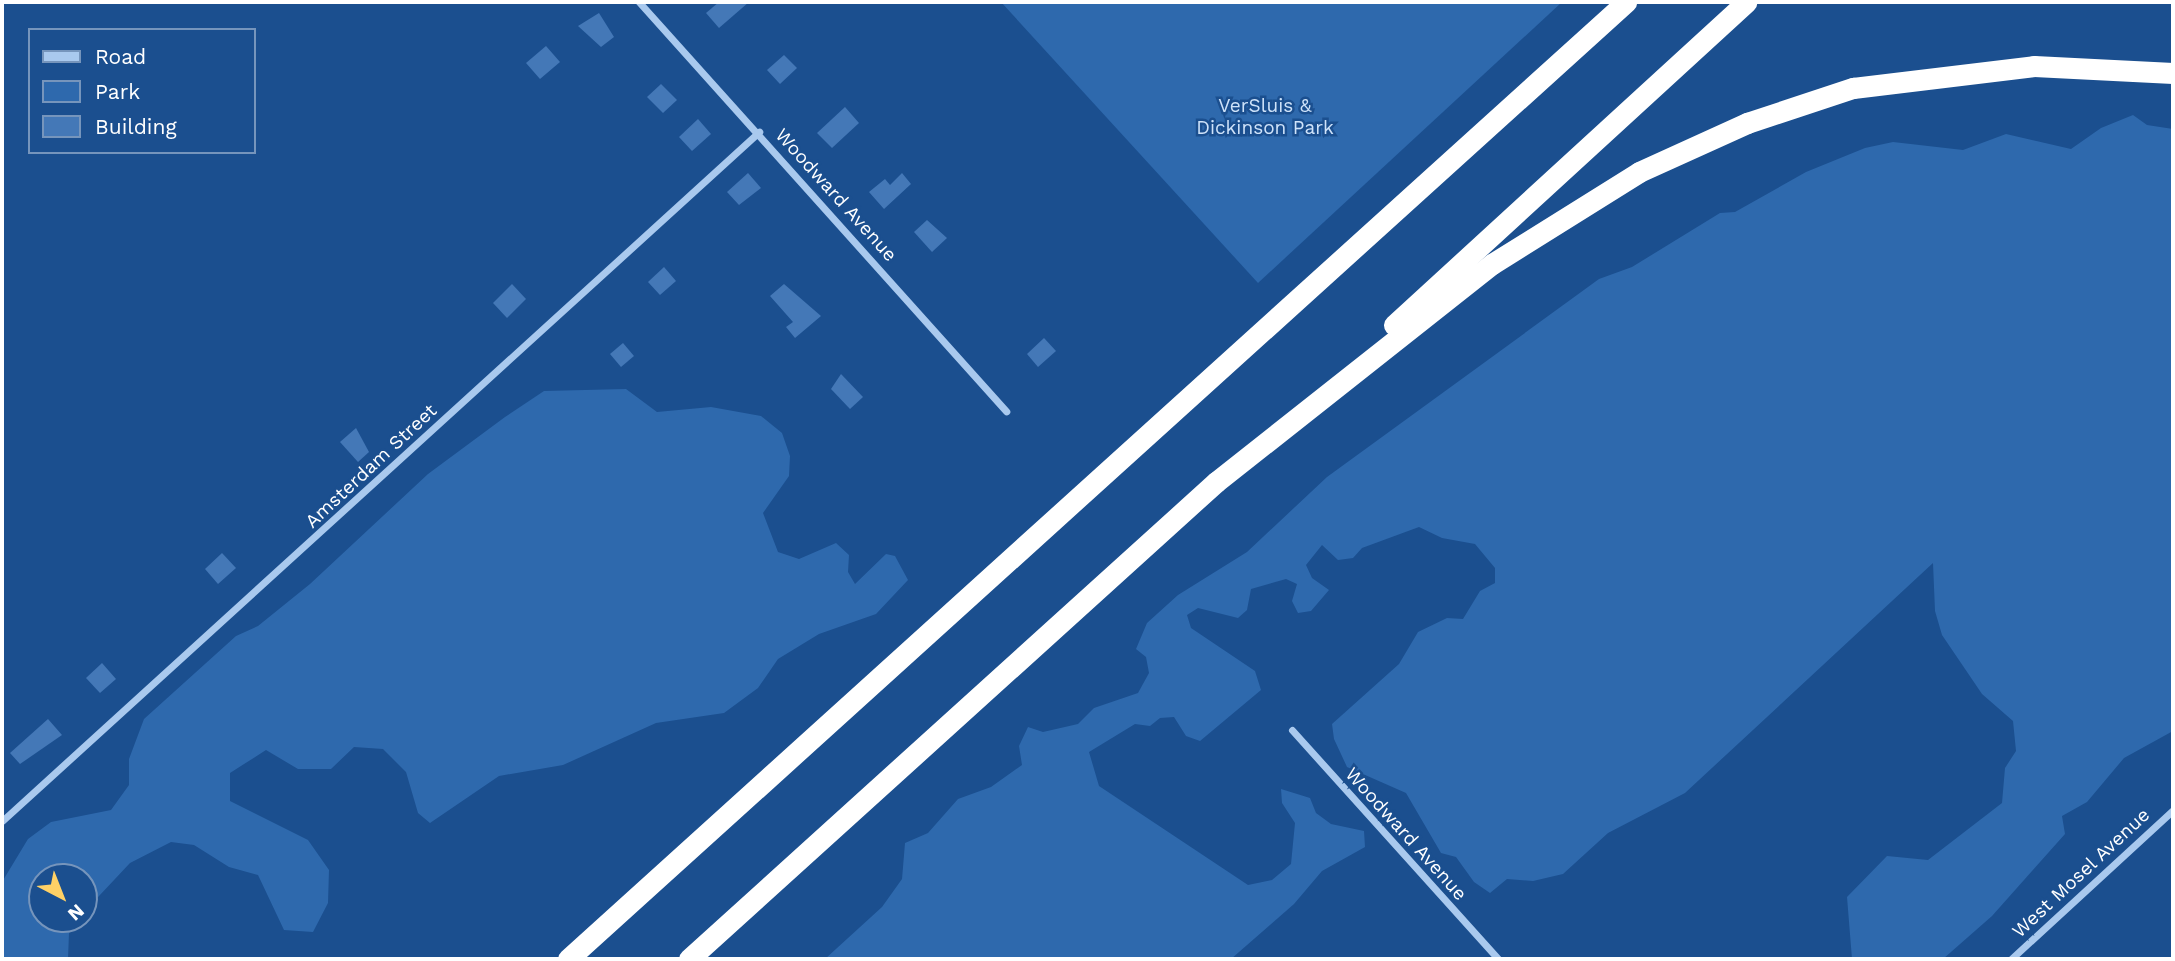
<!DOCTYPE html>
<html>
<head>
<meta charset="utf-8">
<style>
	body { margin:0 }
	#map { position:relative; width:2175px; height:961px; overflow:hidden; background:#1b4f8f; font-family:"Work Sans",sans-serif }
	div>[style] { position:absolute }
	[style*='--x'] { left:calc(var(--x)*1px); top:calc(var(--y)*1px); width:calc(var(--w)*1px); rotate:calc(var(--a)*1deg) }
	.green>* { inset:0; background:#2e69ad }
	.building>* { inset:0; background:#4478b7 }
	.minor>* { height:7px; margin:-3.5px; padding:0 3.5px; transform-origin:3.5px; border-radius:3.5px; background:#a9c9ee }
	.motorway>* { height:21px; margin:-10.5px; padding:0 10.5px; transform-origin:10.5px; border-radius:10.5px; background:#fff }
	span { translate:-50% -50%; white-space:nowrap; text-align:center; line-height:1.15; -webkit-text-stroke:5px #1b4f8f; paint-order:stroke }
	.park-label { font-size:19px; color:#cfe3fa }
	.street-label { font-size:19px; color:#fff }
	.frame { position:absolute; inset:0; border:4px solid #fff; pointer-events:none }
	.legend { position:absolute; left:28px; top:28px; width:228px; height:126px; box-sizing:border-box; background:#1b4f8f; border:2px solid #7695bc; margin:0; padding:9px 12px; list-style:none; font-size:21px; color:#fff }
	.legend li { display:flex; align-items:center; gap:14px; height:35px }
	.legend b { width:35px; border:2px solid #7695bc }
	.north { position:absolute; left:28px; top:863px; width:70px; height:70px; box-sizing:border-box; background:#1b4f8f; border:2px solid #7695bc; border-radius:50%; rotate:138deg; font-size:19px; font-weight:700; line-height:28px; text-align:center; color:#fff }
	.north::after { content:''; display:block; margin:auto; width:24px; height:32px; background:#ffd166; clip-path:polygon(50% 0,100% 100%,50% 72%,0 100%) }
</style>
</head>
<body>
<div id="map">
	<div class="green">
		<div style="clip-path:polygon(1001px 2px,1562px 2px,1258px 283px)"></div>
		<div style="clip-path:polygon(2133px 115px,2147px 125px,2173px 129px,2173px 731px,2124px 758px,2087px 802px,2062px 816px,2065px 834px,1992px 916px,1943px 959px,1852px 959px,1847px 897px,1887px 856px,1928px 860px,2002px 803px,2005px 768px,2016px 751px,2013px 721px,1982px 694px,1942px 635px,1935px 611px,1933px 563px,1685px 793px,1608px 833px,1563px 874px,1533px 881px,1507px 879px,1490px 893px,1474px 882px,1456px 857px,1441px 853px,1406px 793px,1347px 767px,1334px 739px,1332px 724px,1399px 664px,1418px 632px,1447px 618px,1463px 619px,1480px 591px,1495px 583px,1495px 568px,1475px 544px,1442px 538px,1419px 527px,1362px 548px,1353px 558px,1338px 560px,1322px 545px,1306px 565px,1312px 578px,1329px 590px,1311px 611px,1298px 613px,1292px 601px,1297px 584px,1286px 579px,1251px 589px,1247px 610px,1238px 618px,1198px 608px,1187px 615px,1191px 628px,1255px 671px,1261px 690px,1200px 741px,1186px 736px,1174px 717px,1160px 718px,1150px 726px,1135px 724px,1089px 752px,1099px 786px,1248px 885px,1272px 880px,1291px 864px,1295px 823px,1282px 803px,1281px 789px,1310px 798px,1316px 813px,1331px 824px,1364px 831px,1365px 847px,1322px 871px,1294px 904px,1231px 959px,825px 959px,882px 907px,902px 879px,905px 843px,928px 833px,958px 799px,991px 787px,1022px 765px,1019px 746px,1028px 727px,1043px 732px,1078px 724px,1094px 708px,1138px 693px,1149px 673px,1146px 657px,1136px 649px,1147px 623px,1178px 595px,1247px 552px,1327px 477px,1599px 279px,1632px 267px,1720px 213px,1735px 212px,1806px 172px,1865px 148px,1893px 142px,1963px 150px,2006px 134px,2071px 149px,2101px 128px)"></div>
		<div style="clip-path:polygon(626px 389px,657px 412px,711px 407px,761px 416px,782px 433px,790px 456px,789px 476px,763px 513px,778px 552px,799px 559px,836px 543px,849px 555px,848px 572px,855px 584px,886px 554px,895px 556px,908px 580px,876px 614px,819px 634px,778px 659px,758px 688px,724px 713px,656px 723px,563px 765px,499px 776px,430px 823px,418px 813px,406px 772px,383px 749px,354px 747px,331px 769px,298px 769px,266px 750px,230px 773px,230px 801px,308px 840px,329px 870px,328px 903px,313px 932px,284px 930px,258px 875px,229px 867px,194px 845px,171px 842px,130px 863px,84px 912px,84px 877px,42px 877px,42px 919px,79px 919px,69px 933px,68px 959px,2px 959px,2px 882px,28px 839px,51px 822px,111px 810px,129px 785px,129px 759px,144px 719px,236px 636px,258px 626px,310px 584px,428px 474px,505px 417px,544px 391px)"></div>
	</div>
	<div class="building">
		<div style="clip-path:polygon(719px 2px,749px 2px,719px 28px,706px 13px)"></div>
		<div style="clip-path:polygon(599px 13px,614px 37px,601px 47px,578px 26px)"></div>
		<div style="clip-path:polygon(546px 46px,560px 62px,540px 79px,526px 63px)"></div>
		<div style="clip-path:polygon(784px 55px,797px 68px,780px 84px,767px 70px)"></div>
		<div style="clip-path:polygon(661px 84px,677px 100px,663px 113px,647px 97px)"></div>
		<div style="clip-path:polygon(845px 107px,859px 123px,832px 148px,817px 133px)"></div>
		<div style="clip-path:polygon(698px 119px,711px 134px,692px 151px,679px 137px)"></div>
		<div style="clip-path:polygon(748px 173px,761px 188px,739px 205px,727px 192px)"></div>
		<div style="clip-path:polygon(902px 173px,911px 184px,884px 209px,869px 192px,885px 179px,890px 185px)"></div>
		<div style="clip-path:polygon(927px 220px,947px 238px,932px 252px,914px 232px)"></div>
		<div style="clip-path:polygon(664px 267px,676px 281px,660px 295px,648px 282px)"></div>
		<div style="clip-path:polygon(512px 284px,526px 299px,507px 318px,493px 303px)"></div>
		<div style="clip-path:polygon(784px 284px,821px 316px,795px 338px,786px 327px,793px 322px,770px 296px)"></div>
		<div style="clip-path:polygon(1044px 338px,1056px 351px,1038px 367px,1027px 354px)"></div>
		<div style="clip-path:polygon(623px 343px,634px 356px,621px 367px,610px 354px)"></div>
		<div style="clip-path:polygon(841px 374px,863px 397px,850px 409px,831px 389px)"></div>
		<div style="clip-path:polygon(356px 428px,369px 452px,358px 462px,340px 442px)"></div>
		<div style="clip-path:polygon(222px 553px,236px 568px,218px 584px,205px 569px)"></div>
		<div style="clip-path:polygon(102px 663px,116px 679px,100px 693px,86px 678px)"></div>
		<div style="clip-path:polygon(48px 719px,62px 735px,20px 764px,10px 753px)"></div>
	</div>
	<div class="minor">
		<div style="--x:639;--y:2;--w:550;--a:48.1"></div>
		<div style="--x:1292;--y:730;--w:308;--a:48"></div>
		<div style="--x:2;--y:821;--w:1024;--a:-42.31"></div>
		<div style="--x:2011;--y:959;--w:220;--a:-42.6"></div>
	</div>
	<div class="motorway">
		<div style="--x:1394;--y:325;--w:478;--a:-42.5"></div>
		<div style="--x:568;--y:959;--w:1427;--a:-42.13"></div>
		<div style="--x:689;--y:959;--w:711;--a:-42.15"></div>
		<div style="--x:1216;--y:482;--w:352;--a:-38.3"></div>
		<div style="--x:1492;--y:264;--w:173;--a:-32"></div>
		<div style="--x:1639;--y:172;--w:119;--a:-24.4"></div>
		<div style="--x:1747;--y:123;--w:112;--a:-18.3"></div>
		<div style="--x:1853;--y:88;--w:182;--a:-6.9"></div>
		<div style="--x:2034;--y:66;--w:139;--a:2.9"></div>
	</div>
	<div class="park-label">
		<span style="left:1265px;top:117px">VerSluis &amp;<br>Dickinson Park</span>
	</div>
	<div class="street-label">
		<span style="left:836px;top:195px;rotate:48deg">Woodward Avenue</span>
		<span style="left:371px;top:466px;rotate:-43deg">Amsterdam Street</span>
		<span style="left:1406px;top:834px;rotate:48deg">Woodward Avenue</span>
		<span style="left:2081px;top:873px;rotate:-43deg">West Mosel Avenue</span>
	</div>
	<div class="frame"></div>
	<ul class="legend">
	<li><b style="height:9px;background:#a9c9ee"></b>Road</li>
	<li><b style="height:19px;background:#2e69ad"></b>Park</li>
	<li><b style="height:19px;background:#4478b7"></b>Building</li>
	</ul>
	<div class="north">N</div>
</div>
</body>
</html>
